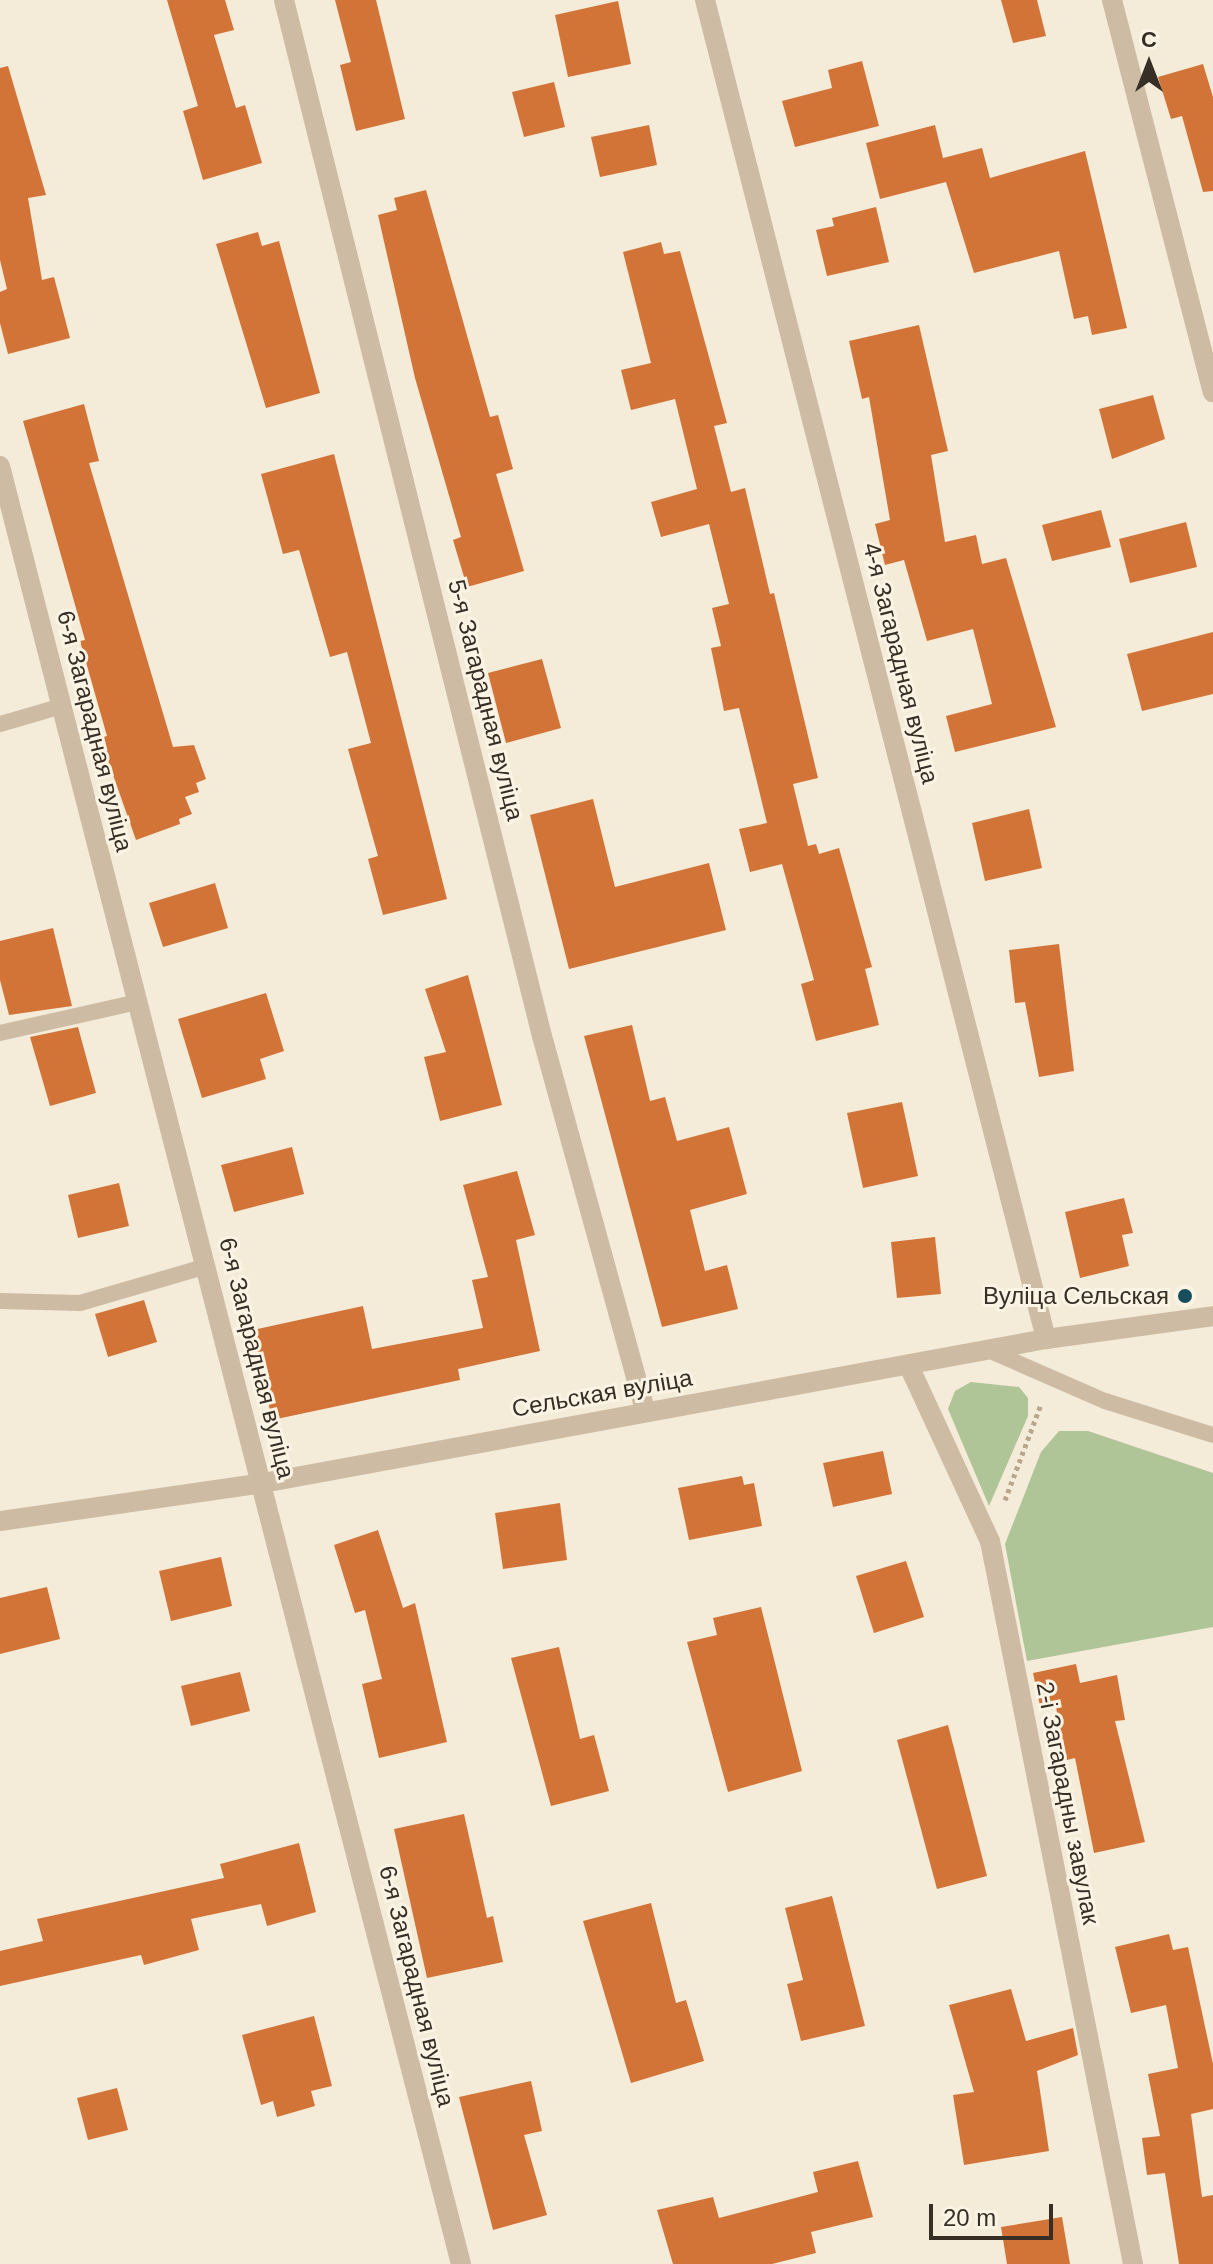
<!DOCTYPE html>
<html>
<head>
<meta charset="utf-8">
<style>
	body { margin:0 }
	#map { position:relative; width:1213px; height:2264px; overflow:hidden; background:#f4ebd9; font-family:Arial,sans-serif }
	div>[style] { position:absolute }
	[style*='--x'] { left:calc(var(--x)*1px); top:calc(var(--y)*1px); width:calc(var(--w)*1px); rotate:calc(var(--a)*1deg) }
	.green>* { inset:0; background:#afc497 }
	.building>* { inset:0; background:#d27438 }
	.path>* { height:5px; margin-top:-2.5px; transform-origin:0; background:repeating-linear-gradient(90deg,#b9a78d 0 4px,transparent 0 8px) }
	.service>* { height:16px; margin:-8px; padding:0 8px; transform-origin:8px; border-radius:8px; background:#cdbca3 }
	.minor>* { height:20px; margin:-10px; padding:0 10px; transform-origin:10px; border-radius:10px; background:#cdbca3 }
	.dots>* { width:22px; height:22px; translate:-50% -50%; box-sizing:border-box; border:4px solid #fbf4e5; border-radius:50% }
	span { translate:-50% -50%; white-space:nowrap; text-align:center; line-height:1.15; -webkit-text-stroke:6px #fbf4e5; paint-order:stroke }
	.street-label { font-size:24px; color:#372e26 }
	.poi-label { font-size:24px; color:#372e26 }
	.right { translate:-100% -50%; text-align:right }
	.north { position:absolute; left:1109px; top:24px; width:80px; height:80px; -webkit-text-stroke:6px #fbf4e5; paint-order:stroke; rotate:0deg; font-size:22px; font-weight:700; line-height:32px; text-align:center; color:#372e26 }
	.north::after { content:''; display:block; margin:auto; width:28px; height:36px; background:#372e26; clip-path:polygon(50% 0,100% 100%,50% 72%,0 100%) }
	.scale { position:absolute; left:929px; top:2204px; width:124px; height:36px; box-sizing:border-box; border:4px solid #372e26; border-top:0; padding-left:10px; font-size:24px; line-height:28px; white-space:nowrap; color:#372e26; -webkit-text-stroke:6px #fbf4e5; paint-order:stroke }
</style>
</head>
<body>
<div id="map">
	<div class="green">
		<div style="clip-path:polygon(971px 1382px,1019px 1387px,1028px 1398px,1028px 1416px,989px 1506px,948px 1409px,955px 1391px)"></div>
		<div style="clip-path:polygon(1059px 1431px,1088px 1431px,1213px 1473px,1213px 1627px,1027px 1661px,1005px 1544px,1041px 1452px)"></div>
	</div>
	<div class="building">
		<div style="clip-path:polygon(167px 0,225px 0,234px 30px,214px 35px,236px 108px,245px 105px,262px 163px,203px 180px,183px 111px,198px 106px)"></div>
		<div style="clip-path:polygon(335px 0,376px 0,405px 119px,356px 131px,340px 65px,351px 62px)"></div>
		<div style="clip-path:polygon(1001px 0,1037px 0,1046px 36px,1013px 43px)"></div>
		<div style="clip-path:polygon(618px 1px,631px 64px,568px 77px,555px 15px)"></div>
		<div style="clip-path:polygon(862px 61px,879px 126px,795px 147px,782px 101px,832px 88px,828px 70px)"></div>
		<div style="clip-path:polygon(1203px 64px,1213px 97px,1213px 191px,1203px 192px,1182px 116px,1171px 119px,1158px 77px)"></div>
		<div style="clip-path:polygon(8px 66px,46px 195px,28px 198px,42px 280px,54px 277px,70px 338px,8px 354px,0 323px,0 292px,7px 289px,0 260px,0 68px)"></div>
		<div style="clip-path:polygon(554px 82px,565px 127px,524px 137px,512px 92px)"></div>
		<div style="clip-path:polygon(649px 125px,657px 165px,600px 177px,591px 137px)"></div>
		<div style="clip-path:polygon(935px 125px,943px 158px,982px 148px,990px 178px,1085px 151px,1127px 328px,1092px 335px,1088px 316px,1074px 319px,1059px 251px,974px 273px,946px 182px,880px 199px,866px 143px)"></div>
		<div style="clip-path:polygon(426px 190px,490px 417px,498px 415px,513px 469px,496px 474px,524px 571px,467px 587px,453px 540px,461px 537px,415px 378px,378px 215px,397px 210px,394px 198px)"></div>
		<div style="clip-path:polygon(876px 207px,889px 262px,827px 276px,816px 230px,834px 226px,832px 218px)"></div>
		<div style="clip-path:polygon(258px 232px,262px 246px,279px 241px,320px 393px,266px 408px,216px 244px)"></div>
		<div style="clip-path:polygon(661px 242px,664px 254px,680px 251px,727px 423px,714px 426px,731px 492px,745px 488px,770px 594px,774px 593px,818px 778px,793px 784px,808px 846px,816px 844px,819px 854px,839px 848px,872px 967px,865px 969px,879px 1025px,816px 1041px,801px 984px,814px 980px,782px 864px,750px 872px,739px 829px,767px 823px,739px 708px,724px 711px,711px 648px,721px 646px,712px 608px,729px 604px,709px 524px,661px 537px,651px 502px,697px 489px,675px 399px,631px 410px,621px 370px,651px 363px,623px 252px)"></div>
		<div style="clip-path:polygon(919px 325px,948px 451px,931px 455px,945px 542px,976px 535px,982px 564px,1006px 558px,1056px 727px,955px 752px,946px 716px,992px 704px,973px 629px,927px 641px,904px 560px,885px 565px,875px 524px,890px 520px,869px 397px,862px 399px,849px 341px)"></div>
		<div style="clip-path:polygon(1153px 395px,1165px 439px,1112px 459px,1099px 409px)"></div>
		<div style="clip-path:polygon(84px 404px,99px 461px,89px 463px,173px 747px,194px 745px,206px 779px,196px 783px,199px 792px,185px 797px,192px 814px,179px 819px,180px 824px,136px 840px,100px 738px,107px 736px,80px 641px,85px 640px,23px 421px)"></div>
		<div style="clip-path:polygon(334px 454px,447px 899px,383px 915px,368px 859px,378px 856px,348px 749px,371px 743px,347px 652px,330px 657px,299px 550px,283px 554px,261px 474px)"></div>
		<div style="clip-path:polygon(1101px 510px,1111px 547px,1052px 561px,1042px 525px)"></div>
		<div style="clip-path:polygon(1186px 522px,1197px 567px,1130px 583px,1119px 539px)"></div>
		<div style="clip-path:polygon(1213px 632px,1213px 694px,1142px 711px,1127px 654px)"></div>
		<div style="clip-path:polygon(542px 659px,561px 728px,506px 743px,488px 673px)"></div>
		<div style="clip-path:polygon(593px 799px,615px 887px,709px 863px,726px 930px,569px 969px,530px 815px)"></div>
		<div style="clip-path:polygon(1029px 809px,1042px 868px,985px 881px,972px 823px)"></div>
		<div style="clip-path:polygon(215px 883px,228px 928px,163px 947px,149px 903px)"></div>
		<div style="clip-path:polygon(53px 928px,72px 1006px,9px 1015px,0 980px,0 941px)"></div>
		<div style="clip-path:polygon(1059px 944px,1074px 1071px,1039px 1077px,1025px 1002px,1015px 1003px,1009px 950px)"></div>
		<div style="clip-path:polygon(468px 975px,502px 1105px,440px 1121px,424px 1057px,446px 1052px,425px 989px)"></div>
		<div style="clip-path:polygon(266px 993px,284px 1051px,260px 1059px,266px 1079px,202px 1098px,178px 1019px)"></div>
		<div style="clip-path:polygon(632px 1025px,650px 1101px,665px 1097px,677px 1141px,729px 1127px,747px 1194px,690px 1210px,705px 1271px,727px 1265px,738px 1309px,662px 1327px,584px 1036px)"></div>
		<div style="clip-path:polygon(78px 1027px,96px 1093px,50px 1106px,30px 1037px)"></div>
		<div style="clip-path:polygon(902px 1102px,918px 1176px,863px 1188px,847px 1113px)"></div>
		<div style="clip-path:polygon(292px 1147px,304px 1194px,234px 1212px,221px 1165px)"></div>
		<div style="clip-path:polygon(517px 1171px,535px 1235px,516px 1240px,540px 1351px,458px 1369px,460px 1380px,272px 1420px,253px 1330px,363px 1306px,372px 1349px,483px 1328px,472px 1280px,488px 1277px,463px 1185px)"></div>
		<div style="clip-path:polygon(119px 1183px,129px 1226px,78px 1238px,68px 1195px)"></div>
		<div style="clip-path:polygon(1124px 1198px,1133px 1233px,1122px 1235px,1129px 1266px,1080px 1278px,1065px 1212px)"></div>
		<div style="clip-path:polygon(935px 1237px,941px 1294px,897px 1298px,891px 1242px)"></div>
		<div style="clip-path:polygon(144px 1300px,157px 1342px,108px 1357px,95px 1314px)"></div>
		<div style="clip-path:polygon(883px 1451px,892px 1494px,833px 1507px,823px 1463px)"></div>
		<div style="clip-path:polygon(742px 1476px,744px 1485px,754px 1483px,762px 1526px,689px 1540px,678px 1488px)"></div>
		<div style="clip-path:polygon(560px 1503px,567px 1560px,503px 1569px,495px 1513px)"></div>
		<div style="clip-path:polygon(378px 1530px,403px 1608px,415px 1603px,447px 1742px,379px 1758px,362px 1684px,382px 1679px,365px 1610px,355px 1613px,334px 1545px)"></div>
		<div style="clip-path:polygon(221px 1557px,232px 1606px,171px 1621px,159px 1571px)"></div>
		<div style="clip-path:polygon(906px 1561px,924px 1617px,874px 1633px,856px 1576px)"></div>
		<div style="clip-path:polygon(47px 1587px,60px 1639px,0 1654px,0 1598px)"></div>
		<div style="clip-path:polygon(761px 1607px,802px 1771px,728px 1792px,687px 1642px,717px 1635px,713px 1618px)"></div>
		<div style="clip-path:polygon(559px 1647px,580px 1739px,594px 1735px,609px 1791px,551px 1806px,511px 1658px)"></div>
		<div style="clip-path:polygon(1076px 1664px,1080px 1683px,1117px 1675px,1125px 1720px,1115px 1721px,1145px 1842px,1094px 1853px,1075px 1758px,1067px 1760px,1055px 1703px,1040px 1706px,1033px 1673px)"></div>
		<div style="clip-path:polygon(240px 1672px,250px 1711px,191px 1726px,181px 1686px)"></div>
		<div style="clip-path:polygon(948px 1725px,987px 1876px,937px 1889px,897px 1740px)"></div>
		<div style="clip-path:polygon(464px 1814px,487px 1918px,493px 1916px,503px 1962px,427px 1978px,394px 1829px)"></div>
		<div style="clip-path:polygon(299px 1843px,316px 1912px,267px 1926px,261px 1904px,191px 1919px,199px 1950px,144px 1965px,141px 1955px,0 1986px,0 1951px,43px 1941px,37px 1919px,224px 1878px,220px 1864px)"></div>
		<div style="clip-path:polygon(832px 1896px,865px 2026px,801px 2041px,787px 1984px,803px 1980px,785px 1908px)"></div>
		<div style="clip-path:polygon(651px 1903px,676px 2003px,686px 2000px,704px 2061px,631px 2083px,583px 1921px)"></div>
		<div style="clip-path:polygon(1169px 1934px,1173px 1950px,1188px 1947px,1213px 2064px,1213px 2109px,1191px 2114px,1202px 2197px,1213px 2195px,1213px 2264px,1179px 2264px,1165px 2173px,1147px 2175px,1142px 2138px,1160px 2136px,1148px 2074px,1178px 2068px,1166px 2005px,1131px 2013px,1115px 1947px)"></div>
		<div style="clip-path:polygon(1011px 1989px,1026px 2041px,1073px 2028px,1078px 2055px,1037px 2071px,1049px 2151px,964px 2165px,953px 2095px,974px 2092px,949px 2005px)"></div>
		<div style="clip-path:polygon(314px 2016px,332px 2086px,311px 2091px,315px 2106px,277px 2117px,273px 2101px,261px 2105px,242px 2035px)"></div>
		<div style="clip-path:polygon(531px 2081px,542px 2131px,524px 2135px,547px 2215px,493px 2230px,459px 2097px)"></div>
		<div style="clip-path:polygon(117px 2088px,128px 2130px,88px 2140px,77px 2098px)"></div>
		<div style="clip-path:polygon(858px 2161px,873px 2217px,811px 2232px,816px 2253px,772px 2264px,673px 2264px,657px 2210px,713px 2197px,719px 2218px,818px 2192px,813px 2172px)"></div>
		<div style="clip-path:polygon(1062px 2217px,1070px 2264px,1007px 2264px,1001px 2227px)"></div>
	</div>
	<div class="path">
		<div style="--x:1005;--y:1500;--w:103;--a:-69.4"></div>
	</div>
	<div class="service">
		<div style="--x:0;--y:724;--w:65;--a:-16.2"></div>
		<div style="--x:0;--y:1033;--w:141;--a:-12.7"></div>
		<div style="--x:0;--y:1301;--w:80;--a:1.4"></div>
		<div style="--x:80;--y:1303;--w:132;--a:-16.2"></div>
		<div style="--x:988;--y:1350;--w:128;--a:23.6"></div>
		<div style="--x:1105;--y:1401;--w:113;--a:17.5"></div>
	</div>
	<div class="minor">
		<div style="--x:284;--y:0;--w:1068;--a:76.02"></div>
		<div style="--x:542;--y:1036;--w:389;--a:74.6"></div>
		<div style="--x:705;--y:0;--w:1382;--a:75.71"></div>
		<div style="--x:1112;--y:0;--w:405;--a:75.6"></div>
		<div style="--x:0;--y:466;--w:1856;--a:75.62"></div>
		<div style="--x:909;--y:1366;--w:193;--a:65.2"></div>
		<div style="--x:990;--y:1541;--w:737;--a:78.81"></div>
		<div style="--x:0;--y:1521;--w:266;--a:-8.2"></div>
		<div style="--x:263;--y:1483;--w:796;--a:-10.42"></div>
		<div style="--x:1046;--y:1339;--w:169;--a:-7.8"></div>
	</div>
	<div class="dots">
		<div style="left:1185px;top:1296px;background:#174e5d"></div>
	</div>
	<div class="street-label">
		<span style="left:901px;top:663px;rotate:76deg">4-я Загарадная вуліца</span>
		<span style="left:486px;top:700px;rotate:76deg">5-я Загарадная вуліца</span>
		<span style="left:95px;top:731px;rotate:76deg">6-я Загарадная вуліца</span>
		<span style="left:257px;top:1358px;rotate:76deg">6-я Загарадная вуліца</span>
		<span style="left:602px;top:1393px;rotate:-10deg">Сельская вуліца</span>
		<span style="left:1068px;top:1803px;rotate:79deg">2-і Загарадны завулак</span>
		<span style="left:417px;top:1986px;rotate:76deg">6-я Загарадная вуліца</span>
	</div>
	<div class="poi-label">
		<span class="right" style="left:1169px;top:1296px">Вуліца Сельская</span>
	</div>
	<div class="north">С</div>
	<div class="scale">20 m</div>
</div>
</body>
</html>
